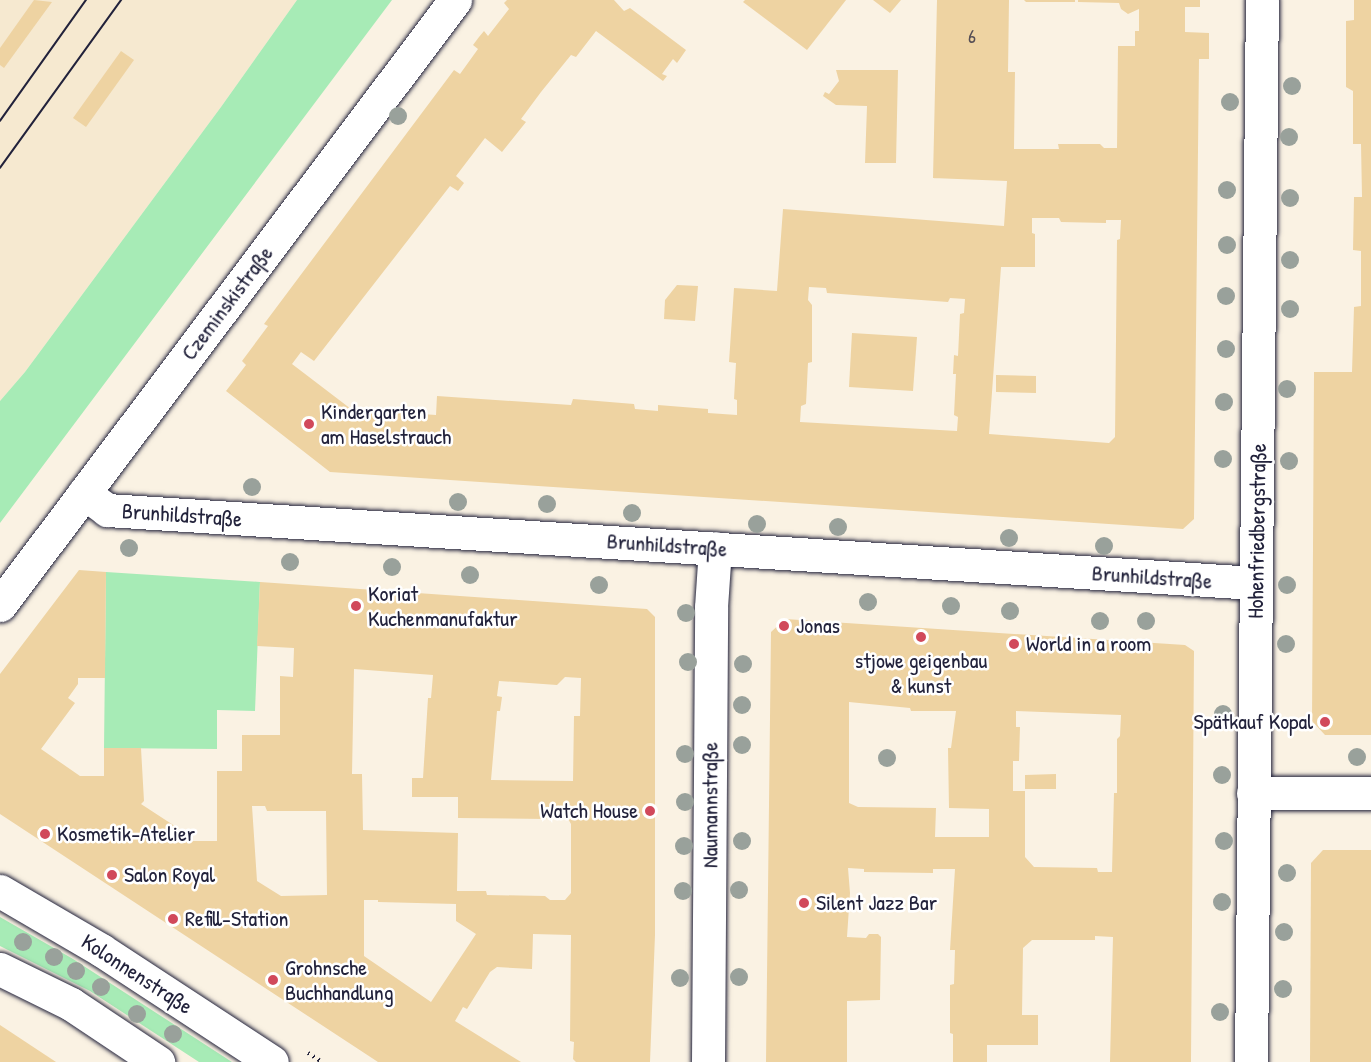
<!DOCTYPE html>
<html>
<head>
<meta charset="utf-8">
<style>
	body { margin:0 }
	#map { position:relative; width:1371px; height:1062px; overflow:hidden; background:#faf2e3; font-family:"Patrick Hand",sans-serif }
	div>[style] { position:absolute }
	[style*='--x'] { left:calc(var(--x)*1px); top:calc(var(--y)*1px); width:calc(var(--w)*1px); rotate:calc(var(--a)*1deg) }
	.built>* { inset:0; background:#f6e9d0 }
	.green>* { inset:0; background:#a7ebb6 }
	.building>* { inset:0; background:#eed3a2 }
	.path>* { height:4px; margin-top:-2px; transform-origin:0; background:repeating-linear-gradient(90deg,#22223b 0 1.5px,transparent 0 6px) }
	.roads { filter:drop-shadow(0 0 2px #22223b) drop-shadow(0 0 2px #22223b) }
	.minor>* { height:33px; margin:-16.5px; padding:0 16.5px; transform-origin:16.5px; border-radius:16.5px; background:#fff }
	.secondary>* { height:33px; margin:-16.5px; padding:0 16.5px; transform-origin:16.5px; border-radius:16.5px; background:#fff }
	.tram>* { height:1.5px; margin:-0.75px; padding:0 0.75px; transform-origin:0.75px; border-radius:0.75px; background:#22223b }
	.trees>* { width:18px; height:18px; margin:-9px; border-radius:50%; background:#99a19b }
	.dots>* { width:16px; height:16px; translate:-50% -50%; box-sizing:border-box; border:3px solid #fff; border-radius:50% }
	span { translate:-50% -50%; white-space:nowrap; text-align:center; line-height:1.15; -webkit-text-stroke:5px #fff; paint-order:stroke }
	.number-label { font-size:20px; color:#554e55 }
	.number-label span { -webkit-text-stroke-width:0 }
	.street-label { font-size:22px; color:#22223b }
	.poi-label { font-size:22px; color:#22223b }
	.left { translate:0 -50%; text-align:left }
	.right { translate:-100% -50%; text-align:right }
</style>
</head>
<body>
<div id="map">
	<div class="built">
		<div style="clip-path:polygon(0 0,297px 0,221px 107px,25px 372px,0 401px)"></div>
	</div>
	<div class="green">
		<div style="clip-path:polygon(297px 0,392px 0,0 523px,0 401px,25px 372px,221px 107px)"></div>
		<div style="clip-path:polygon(106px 572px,260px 582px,255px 711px,217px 710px,217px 749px,104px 748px)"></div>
		<div style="clip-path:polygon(0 917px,73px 959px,232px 1062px,199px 1062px,90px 991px,0 946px)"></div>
	</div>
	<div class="building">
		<div style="clip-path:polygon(34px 0,52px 2px,4px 68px,0 65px,0 48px)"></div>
		<div style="clip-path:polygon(evenodd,507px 0,614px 0,624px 11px,630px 8px,686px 50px,677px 63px,673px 59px,662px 74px,667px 76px,663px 81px,596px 31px,576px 57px,571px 55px,541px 92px,521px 119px,526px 122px,502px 152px,485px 138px,456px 176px,464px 183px,458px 191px,450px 186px,314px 361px,301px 352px,292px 364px,351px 409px,436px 415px,437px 396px,571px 405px,573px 399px,634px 404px,635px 409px,658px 411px,658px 405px,708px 409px,708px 413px,737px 415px,737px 400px,734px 399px,736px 363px,729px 362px,734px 288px,777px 291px,783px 209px,1004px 226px,1007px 181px,933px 178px,937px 0,1009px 0,1008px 72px,1015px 72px,1014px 149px,1059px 149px,1058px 144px,1100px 144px,1104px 148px,1117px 148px,1118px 46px,1135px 46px,1135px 31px,1139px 31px,1139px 9px,1128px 14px,1121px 9px,1119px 3px,1078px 2px,1078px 0,1200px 0,1200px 7px,1185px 7px,1185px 32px,1209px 33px,1209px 59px,1199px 59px,1194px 519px,1183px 529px,330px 472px,226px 391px,246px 365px,242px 361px,268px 326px,264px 324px,454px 70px,460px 74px,478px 49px,473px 45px,479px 37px,484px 31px,488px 36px,509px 9px,504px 3px,507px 0,1032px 218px,1059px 218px,1061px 222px,1106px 223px,1106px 220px,1121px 220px,1120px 239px,1117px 240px,1115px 437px,1109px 443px,989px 434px,1001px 267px,1035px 267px,1035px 234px,1032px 233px,1032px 218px,507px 0,809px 287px,826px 288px,827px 293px,948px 302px,950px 298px,965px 299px,964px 313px,960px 314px,958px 356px,954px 355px,953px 374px,956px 374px,954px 415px,958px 417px,957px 431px,800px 422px,801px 406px,806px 404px,808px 363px,812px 362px,812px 305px,808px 300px,809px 287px)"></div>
		<div style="clip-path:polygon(745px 0,846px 0,807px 50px,743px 2px)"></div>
		<div style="clip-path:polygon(873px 0,901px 0,890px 13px)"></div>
		<div style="clip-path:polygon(1024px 0,1075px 0,1075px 2px,1026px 2px)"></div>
		<div style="clip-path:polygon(1354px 0,1371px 0,1371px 735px,1325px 735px,1312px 721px,1314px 372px,1352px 372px,1354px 307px,1361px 306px,1361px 251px,1353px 250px,1354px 197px,1362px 197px,1361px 144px,1353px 144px,1353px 91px,1346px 87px,1346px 21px,1354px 20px)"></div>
		<div style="clip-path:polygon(121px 51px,134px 60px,86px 127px,73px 118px)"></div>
		<div style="clip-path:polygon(836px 70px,898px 70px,896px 163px,865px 163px,867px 106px,836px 105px,823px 96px,825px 92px,829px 94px,839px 81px)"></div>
		<div style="clip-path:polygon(677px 285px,698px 286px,695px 321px,664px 319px,665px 300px)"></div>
		<div style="clip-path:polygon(852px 333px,917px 337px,913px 391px,849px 387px)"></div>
		<div style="clip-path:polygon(996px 375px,1036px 376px,1036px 393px,996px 392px)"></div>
		<div style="clip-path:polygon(evenodd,79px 570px,106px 572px,105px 678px,78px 678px,78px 684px,68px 698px,75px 703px,41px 749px,80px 776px,104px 776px,104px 748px,141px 748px,144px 801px,141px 804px,187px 834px,187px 841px,217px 841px,217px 771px,242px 771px,242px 735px,280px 735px,280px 676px,293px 677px,294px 648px,257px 646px,260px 582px,647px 609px,655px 617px,655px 935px,650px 1062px,576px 1062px,573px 1059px,574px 1042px,570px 1041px,571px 935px,533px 934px,532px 969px,497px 967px,490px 972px,467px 1009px,463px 1007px,455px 1021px,521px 1062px,378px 1062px,0 814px,0 674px,79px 570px,354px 669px,433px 675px,431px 698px,428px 698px,423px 778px,412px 778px,412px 797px,458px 797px,458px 818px,546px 819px,551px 817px,567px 817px,571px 824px,571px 893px,565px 900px,550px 900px,545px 896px,487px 895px,486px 891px,457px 891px,458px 833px,363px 830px,362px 774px,352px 774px,354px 669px,79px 570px,565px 677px,581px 678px,580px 716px,574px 716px,573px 781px,491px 780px,497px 711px,500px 711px,502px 697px,497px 696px,499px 681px,557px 685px,565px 677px,79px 570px,252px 806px,265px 806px,267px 811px,326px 811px,327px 895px,281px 896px,257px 881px,252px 806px,79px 570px,364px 900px,378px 900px,378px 902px,456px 904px,456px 921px,476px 934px,431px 1002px,364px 956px,364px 900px)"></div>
		<div style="clip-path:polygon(evenodd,785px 619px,1185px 645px,1194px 651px,1191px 1062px,1110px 1062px,1113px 937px,1095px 936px,1095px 940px,1032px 940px,1023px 948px,1022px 1015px,1038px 1015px,1038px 1045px,987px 1045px,987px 1062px,953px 1062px,953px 1034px,950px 1033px,950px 985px,954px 984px,955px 950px,950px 950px,955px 869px,933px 869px,933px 873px,864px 872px,864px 869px,848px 868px,850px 893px,847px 937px,866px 938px,869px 934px,878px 934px,881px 937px,880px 1000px,847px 1001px,847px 1062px,766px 1062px,771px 632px,785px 619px,849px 702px,910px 708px,911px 711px,956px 711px,951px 748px,948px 748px,949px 808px,989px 809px,989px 837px,935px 837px,936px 808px,858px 807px,849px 803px,849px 702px,785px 619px,1016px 711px,1121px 715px,1120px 736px,1117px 739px,1117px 793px,1114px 793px,1112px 872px,1098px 872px,1097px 868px,1034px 867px,1025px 857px,1025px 791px,1013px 791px,1013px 761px,1019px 761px,1020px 727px,1016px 727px,1016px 711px)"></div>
		<div style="clip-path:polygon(1056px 774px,1056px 789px,1025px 789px,1025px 775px)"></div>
		<div style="clip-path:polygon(1323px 850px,1371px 850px,1371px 1062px,1310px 1062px,1311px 863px)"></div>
		<div style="clip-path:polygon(0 1025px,56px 1062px,0 1062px)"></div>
	</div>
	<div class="path">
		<div style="--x:308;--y:1053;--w:17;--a:33"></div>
	</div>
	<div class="roads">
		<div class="minor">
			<div style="--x:84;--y:493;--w:29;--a:36"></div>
			<div style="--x:107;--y:510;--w:1151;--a:3.64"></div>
			<div style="--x:0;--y:605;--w:757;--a:-53.05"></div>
			<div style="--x:1253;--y:793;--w:118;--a:0"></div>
			<div style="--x:708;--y:1062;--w:455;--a:-89.6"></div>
			<div style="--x:711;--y:607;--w:59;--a:-86.1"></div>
			<div style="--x:1251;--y:1062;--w:1062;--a:-89.41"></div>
		</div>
		<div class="secondary">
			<div style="--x:0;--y:891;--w:117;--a:30.3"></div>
			<div style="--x:101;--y:950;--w:204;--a:33.2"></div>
			<div style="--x:0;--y:969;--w:79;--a:26.2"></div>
			<div style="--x:71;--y:1004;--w:105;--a:33.7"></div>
		</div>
	</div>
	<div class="tram">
		<div style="--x:0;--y:121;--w:148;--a:-54.6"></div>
		<div style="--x:0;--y:168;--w:207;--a:-54.2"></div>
	</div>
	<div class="trees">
		<div style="left:1292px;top:86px"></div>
		<div style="left:1230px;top:102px"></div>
		<div style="left:398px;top:116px"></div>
		<div style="left:1289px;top:137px"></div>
		<div style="left:1227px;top:190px"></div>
		<div style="left:1290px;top:198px"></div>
		<div style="left:1227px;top:245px"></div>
		<div style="left:1290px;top:260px"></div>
		<div style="left:1226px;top:296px"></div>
		<div style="left:1290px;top:309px"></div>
		<div style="left:1226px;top:349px"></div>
		<div style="left:1287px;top:389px"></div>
		<div style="left:1224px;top:402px"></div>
		<div style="left:1223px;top:459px"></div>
		<div style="left:1289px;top:461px"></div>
		<div style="left:252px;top:487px"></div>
		<div style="left:458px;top:502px"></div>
		<div style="left:547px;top:504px"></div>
		<div style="left:632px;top:513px"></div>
		<div style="left:757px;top:524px"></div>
		<div style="left:838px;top:527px"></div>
		<div style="left:1009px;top:538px"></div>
		<div style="left:1104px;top:546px"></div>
		<div style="left:129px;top:548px"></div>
		<div style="left:290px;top:562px"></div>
		<div style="left:392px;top:567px"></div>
		<div style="left:470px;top:575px"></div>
		<div style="left:599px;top:585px"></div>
		<div style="left:1287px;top:585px"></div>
		<div style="left:868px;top:602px"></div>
		<div style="left:951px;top:606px"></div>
		<div style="left:1010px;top:611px"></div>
		<div style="left:686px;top:613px"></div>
		<div style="left:1100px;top:621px"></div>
		<div style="left:1146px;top:621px"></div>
		<div style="left:1286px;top:644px"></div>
		<div style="left:688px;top:662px"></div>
		<div style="left:743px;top:664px"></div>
		<div style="left:742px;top:705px"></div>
		<div style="left:1223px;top:714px"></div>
		<div style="left:742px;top:745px"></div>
		<div style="left:685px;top:754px"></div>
		<div style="left:1357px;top:757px"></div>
		<div style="left:887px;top:758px"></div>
		<div style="left:1222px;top:775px"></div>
		<div style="left:685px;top:802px"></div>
		<div style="left:742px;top:841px"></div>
		<div style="left:1224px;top:841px"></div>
		<div style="left:684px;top:846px"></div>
		<div style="left:1287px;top:873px"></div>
		<div style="left:739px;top:890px"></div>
		<div style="left:683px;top:891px"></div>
		<div style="left:1222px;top:902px"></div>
		<div style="left:1284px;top:932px"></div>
		<div style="left:23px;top:942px"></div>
		<div style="left:54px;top:957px"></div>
		<div style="left:76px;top:971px"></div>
		<div style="left:739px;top:977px"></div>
		<div style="left:680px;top:978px"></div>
		<div style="left:101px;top:987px"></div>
		<div style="left:1283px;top:989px"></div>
		<div style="left:1220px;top:1012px"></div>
		<div style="left:137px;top:1014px"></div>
		<div style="left:173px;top:1034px"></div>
	</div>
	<div class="dots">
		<div style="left:309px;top:424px;background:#d1495b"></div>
		<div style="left:356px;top:606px;background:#d1495b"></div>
		<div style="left:784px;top:626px;background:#d1495b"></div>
		<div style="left:921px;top:637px;background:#d1495b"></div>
		<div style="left:1014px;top:644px;background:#d1495b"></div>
		<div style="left:1325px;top:722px;background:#d1495b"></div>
		<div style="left:650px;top:811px;background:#d1495b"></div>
		<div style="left:45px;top:834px;background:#d1495b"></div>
		<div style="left:112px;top:875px;background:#d1495b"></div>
		<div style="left:804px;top:903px;background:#d1495b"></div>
		<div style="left:173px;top:919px;background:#d1495b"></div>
		<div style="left:273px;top:980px;background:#d1495b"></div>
	</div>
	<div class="number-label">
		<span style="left:972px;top:35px">6</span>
	</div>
	<div class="street-label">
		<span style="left:227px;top:303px;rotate:-53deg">Czeminskistraße</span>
		<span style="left:182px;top:515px;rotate:4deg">Brunhildstraße</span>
		<span style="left:1257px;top:531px;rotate:-89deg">Hohenfriedbergstraße</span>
		<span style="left:667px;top:545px;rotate:4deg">Brunhildstraße</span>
		<span style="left:1152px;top:577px;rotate:4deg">Brunhildstraße</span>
		<span style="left:710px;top:805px;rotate:-90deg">Naumannstraße</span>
		<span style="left:137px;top:974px;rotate:33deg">Kolonnenstraße</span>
	</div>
	<div class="poi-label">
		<span class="left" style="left:321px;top:424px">Kindergarten<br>am Haselstrauch</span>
		<span class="left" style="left:368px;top:606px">Koriat<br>Kuchenmanufaktur</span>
		<span class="left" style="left:796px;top:626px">Jonas</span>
		<span class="left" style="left:1026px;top:644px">World in a room</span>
		<span style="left:921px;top:673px">stjowe geigenbau<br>&amp; kunst</span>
		<span class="right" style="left:1313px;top:722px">Spätkauf Kopal</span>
		<span class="right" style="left:638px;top:811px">Watch House</span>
		<span class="left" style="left:57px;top:834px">Kosmetik-Atelier</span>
		<span class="left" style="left:124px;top:875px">Salon Royal</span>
		<span class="left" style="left:816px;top:903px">Silent Jazz Bar</span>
		<span class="left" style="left:185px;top:919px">Refill-Station</span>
		<span class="left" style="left:285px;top:980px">Grohnsche<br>Buchhandlung</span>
	</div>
</div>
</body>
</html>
